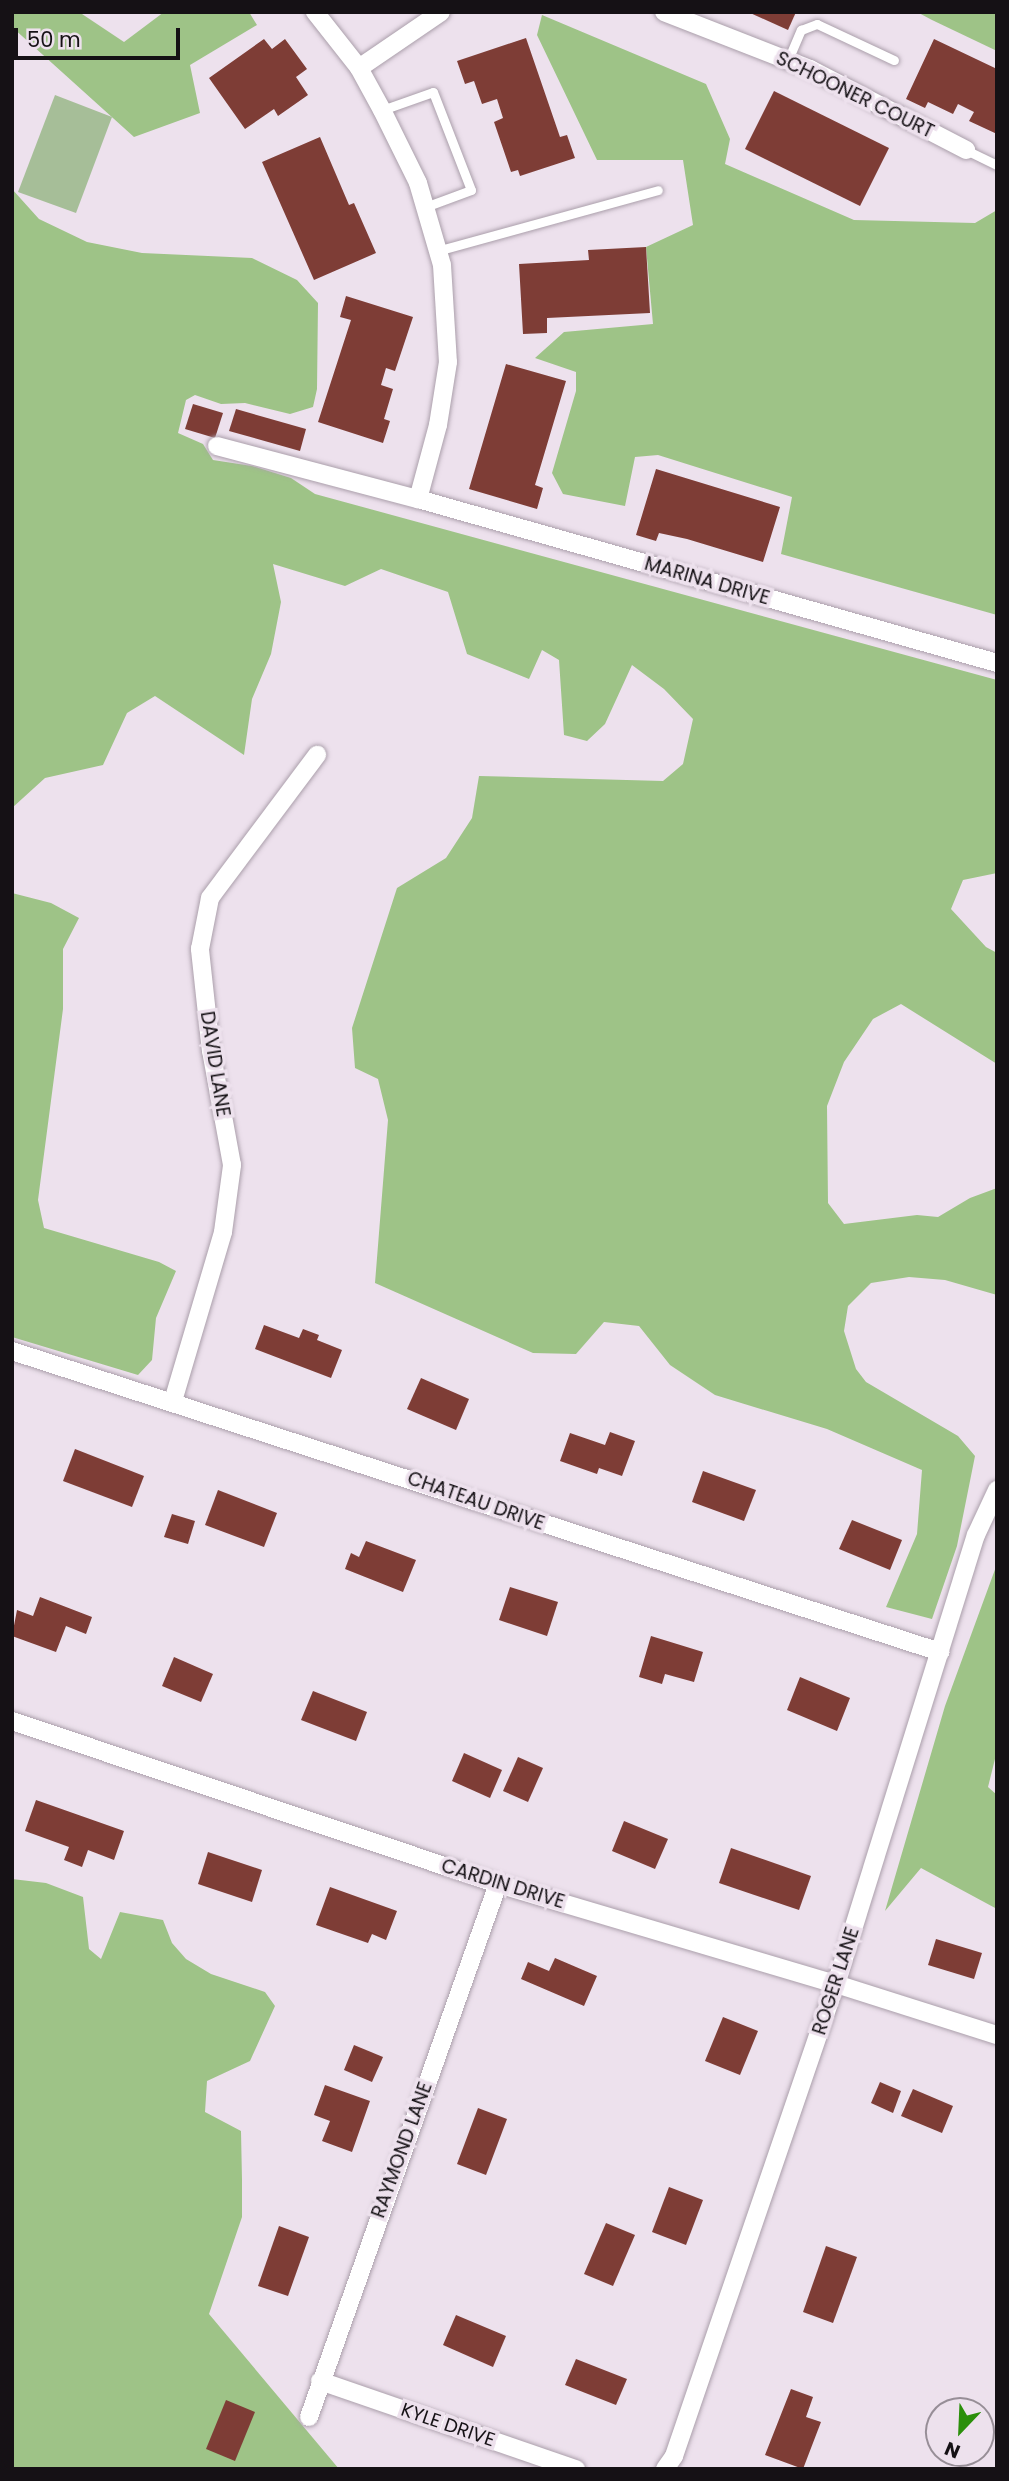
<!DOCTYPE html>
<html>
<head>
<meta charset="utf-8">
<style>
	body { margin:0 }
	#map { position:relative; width:1009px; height:2481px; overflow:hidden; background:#ede1ed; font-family:Poppins,sans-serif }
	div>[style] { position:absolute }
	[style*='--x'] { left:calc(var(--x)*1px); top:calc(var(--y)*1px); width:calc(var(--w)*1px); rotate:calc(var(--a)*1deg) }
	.green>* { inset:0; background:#a6be98 }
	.forest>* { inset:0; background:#9ec387 }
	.building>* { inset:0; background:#7e3d36 }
	.roads { filter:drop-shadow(0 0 2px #ab9fab) drop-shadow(0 0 2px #ab9fab) }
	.lane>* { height:9px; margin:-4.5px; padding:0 4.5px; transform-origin:4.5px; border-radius:4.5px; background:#fff }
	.street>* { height:18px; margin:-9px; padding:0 9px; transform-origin:9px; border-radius:9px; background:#fff }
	span { translate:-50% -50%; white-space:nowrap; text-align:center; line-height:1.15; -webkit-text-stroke:7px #ede1ed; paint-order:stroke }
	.street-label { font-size:19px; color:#151115 }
	.frame { position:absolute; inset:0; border:14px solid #151115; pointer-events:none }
	.north { position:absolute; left:925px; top:2397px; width:70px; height:70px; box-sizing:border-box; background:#ede1ed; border:2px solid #978e97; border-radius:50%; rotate:203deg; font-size:19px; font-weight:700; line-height:28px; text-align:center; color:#151115 }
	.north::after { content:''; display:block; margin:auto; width:24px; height:32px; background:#2b8f0b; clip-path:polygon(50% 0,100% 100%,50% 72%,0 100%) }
	.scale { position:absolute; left:14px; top:28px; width:166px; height:32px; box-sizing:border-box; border:4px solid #151115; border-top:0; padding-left:9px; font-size:21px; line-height:24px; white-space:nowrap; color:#151115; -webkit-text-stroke:5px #ede1ed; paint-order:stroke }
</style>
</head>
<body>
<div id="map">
	<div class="green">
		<div style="clip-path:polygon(55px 95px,112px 117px,76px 213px,18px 192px)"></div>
	</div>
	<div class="forest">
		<div style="clip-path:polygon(12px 12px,79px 12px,124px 42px,164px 12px,249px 12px,257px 25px,190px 65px,200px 113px,134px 137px,12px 27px)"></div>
		<div style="clip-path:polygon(917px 12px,997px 12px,997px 51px,932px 20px)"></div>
		<div style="clip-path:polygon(542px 15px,706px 84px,730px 139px,725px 164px,854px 220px,975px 223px,997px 210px,997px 615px,781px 554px,792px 497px,658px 455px,635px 457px,625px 506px,563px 494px,552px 473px,576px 391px,576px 372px,535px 358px,564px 332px,653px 324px,646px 247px,693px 225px,683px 160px,597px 160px,537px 35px)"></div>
		<div style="clip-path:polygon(12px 189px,39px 219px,87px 242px,142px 253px,252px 258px,297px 280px,318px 303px,317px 389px,313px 407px,290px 414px,245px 403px,221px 404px,195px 395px,186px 400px,178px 433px,203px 444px,213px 460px,252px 466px,291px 478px,315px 494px,997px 680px,997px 873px,963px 880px,951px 909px,986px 947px,997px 953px,997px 1064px,901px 1004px,873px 1019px,844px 1062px,827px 1106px,828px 1203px,844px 1224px,917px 1215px,938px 1217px,970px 1198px,997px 1188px,997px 1295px,945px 1280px,909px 1277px,871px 1283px,848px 1306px,844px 1331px,856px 1369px,866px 1382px,958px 1436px,975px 1456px,957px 1546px,932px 1619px,886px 1607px,917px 1534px,922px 1470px,827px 1429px,715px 1395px,670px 1365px,639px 1326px,604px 1322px,576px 1354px,533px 1353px,375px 1283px,388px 1120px,378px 1079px,355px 1068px,352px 1028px,397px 888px,446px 858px,472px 818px,479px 776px,663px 781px,683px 764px,693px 719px,664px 689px,632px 665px,605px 724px,587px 741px,564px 735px,559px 660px,542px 650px,529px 679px,467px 654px,448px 592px,381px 569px,345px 586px,273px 564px,281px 602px,271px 654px,252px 699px,244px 755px,155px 696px,127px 713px,103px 765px,45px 778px,12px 808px)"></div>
		<div style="clip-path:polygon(12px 893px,51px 903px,79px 918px,63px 949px,63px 1009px,38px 1200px,44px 1228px,159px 1262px,176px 1271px,156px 1318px,152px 1360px,138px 1375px,12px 1337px)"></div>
		<div style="clip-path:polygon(997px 1564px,997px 1751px,988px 1787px,997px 1795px,997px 1909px,921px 1868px,885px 1911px,945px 1706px)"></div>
		<div style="clip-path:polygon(12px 1879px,46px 1883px,83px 1897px,89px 1949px,101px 1959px,120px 1912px,163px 1920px,172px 1943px,186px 1959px,211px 1974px,265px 1992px,275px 2006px,250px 2061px,207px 2081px,205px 2112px,241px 2131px,242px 2180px,242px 2217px,209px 2314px,339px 2469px,12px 2469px)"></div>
	</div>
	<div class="building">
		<div style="clip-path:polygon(748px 12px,796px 12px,788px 30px)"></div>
		<div style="clip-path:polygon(526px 38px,560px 137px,567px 135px,575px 158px,520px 176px,518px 170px,511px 172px,494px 122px,503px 118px,497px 99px,482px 104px,474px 81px,465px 84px,457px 61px)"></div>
		<div style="clip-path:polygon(264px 39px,272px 49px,285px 39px,307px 69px,296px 77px,308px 95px,278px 116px,274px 109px,245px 129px,209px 78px)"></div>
		<div style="clip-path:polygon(934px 39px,997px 69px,997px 134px,969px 121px,974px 112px,958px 104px,953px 114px,928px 102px,925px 108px,906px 99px)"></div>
		<div style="clip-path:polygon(774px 91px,889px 148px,860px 206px,745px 149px)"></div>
		<div style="clip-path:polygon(320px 137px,349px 205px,354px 203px,376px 253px,314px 280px,262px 162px)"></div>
		<div style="clip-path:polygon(646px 247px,650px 313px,547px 318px,547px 333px,523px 334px,519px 264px,589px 260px,588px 250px)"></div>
		<div style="clip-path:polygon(346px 296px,413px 317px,395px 371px,386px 368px,381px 385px,393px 389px,384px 419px,390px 421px,383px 443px,318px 422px,351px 320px,340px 317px)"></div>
		<div style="clip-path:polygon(506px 364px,566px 381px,535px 485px,543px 488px,537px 509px,469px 489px)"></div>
		<div style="clip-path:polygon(193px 404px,223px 413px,215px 438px,185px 429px)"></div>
		<div style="clip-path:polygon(236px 409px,306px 429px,300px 451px,229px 431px)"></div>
		<div style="clip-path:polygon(656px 469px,780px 507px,763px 562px,687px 539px,659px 533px,656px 541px,636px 535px)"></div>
		<div style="clip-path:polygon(264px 1325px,299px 1338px,303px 1329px,319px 1335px,317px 1340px,342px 1350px,331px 1378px,255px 1349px)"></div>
		<div style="clip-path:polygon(421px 1378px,469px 1399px,456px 1430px,407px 1409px)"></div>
		<div style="clip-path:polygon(610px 1432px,635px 1441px,622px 1476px,599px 1468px,597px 1474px,560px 1461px,570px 1433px,605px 1445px)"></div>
		<div style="clip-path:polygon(75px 1449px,144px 1476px,132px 1507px,63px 1481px)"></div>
		<div style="clip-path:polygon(703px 1471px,756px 1490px,744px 1521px,692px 1502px)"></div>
		<div style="clip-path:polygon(218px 1490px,277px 1513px,264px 1547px,205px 1525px)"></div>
		<div style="clip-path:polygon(172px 1514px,195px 1521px,188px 1544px,164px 1537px)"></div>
		<div style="clip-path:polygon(852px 1520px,902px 1540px,890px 1570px,839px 1549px)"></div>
		<div style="clip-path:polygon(366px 1541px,416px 1560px,403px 1592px,345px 1569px,351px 1553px,359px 1557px)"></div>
		<div style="clip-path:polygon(510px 1587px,558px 1602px,547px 1636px,499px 1620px)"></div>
		<div style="clip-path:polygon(40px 1597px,92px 1617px,86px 1634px,66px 1626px,56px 1652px,12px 1636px,17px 1610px,33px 1616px)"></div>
		<div style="clip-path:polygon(651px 1636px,703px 1652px,694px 1682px,665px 1674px,662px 1684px,639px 1677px)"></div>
		<div style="clip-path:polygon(174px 1657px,213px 1674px,201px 1702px,162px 1686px)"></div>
		<div style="clip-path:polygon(800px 1677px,850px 1698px,837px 1731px,787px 1710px)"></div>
		<div style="clip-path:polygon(313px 1691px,367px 1712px,356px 1741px,301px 1720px)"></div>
		<div style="clip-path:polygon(464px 1753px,502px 1770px,490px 1798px,452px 1781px)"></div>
		<div style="clip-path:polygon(518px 1757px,543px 1768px,528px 1802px,503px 1791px)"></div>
		<div style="clip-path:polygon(36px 1800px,124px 1831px,114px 1860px,88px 1850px,82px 1867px,64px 1860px,69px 1847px,25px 1831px)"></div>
		<div style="clip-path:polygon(624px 1821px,668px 1839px,655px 1869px,612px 1851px)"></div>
		<div style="clip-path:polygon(731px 1848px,811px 1876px,799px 1910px,719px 1883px)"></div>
		<div style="clip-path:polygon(208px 1852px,262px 1870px,252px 1902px,198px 1884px)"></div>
		<div style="clip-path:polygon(330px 1887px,397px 1911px,386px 1940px,372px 1934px,368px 1943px,316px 1925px)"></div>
		<div style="clip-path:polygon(936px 1939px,982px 1953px,974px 1979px,928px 1965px)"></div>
		<div style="clip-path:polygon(555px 1958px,597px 1976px,584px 2006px,521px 1979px,528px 1962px,549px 1971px)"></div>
		<div style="clip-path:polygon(723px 2017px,758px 2031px,740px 2075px,705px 2061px)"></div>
		<div style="clip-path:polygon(354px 2045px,383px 2057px,372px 2082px,344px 2070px)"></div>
		<div style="clip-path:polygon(880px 2082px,901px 2091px,893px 2113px,871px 2103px)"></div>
		<div style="clip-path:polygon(325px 2085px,370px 2101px,352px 2152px,322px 2141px,330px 2121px,314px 2115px)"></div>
		<div style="clip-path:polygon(913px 2089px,953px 2106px,942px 2133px,901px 2116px)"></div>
		<div style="clip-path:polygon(478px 2108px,507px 2119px,486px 2175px,457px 2164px)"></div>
		<div style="clip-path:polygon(669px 2187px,703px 2200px,686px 2245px,652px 2232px)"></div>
		<div style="clip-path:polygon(606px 2223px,635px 2235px,613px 2286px,584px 2274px)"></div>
		<div style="clip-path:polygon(279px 2226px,309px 2237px,288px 2296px,258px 2286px)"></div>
		<div style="clip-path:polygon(826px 2246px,857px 2257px,833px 2323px,803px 2312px)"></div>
		<div style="clip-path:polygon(456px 2315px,506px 2336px,493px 2367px,443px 2345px)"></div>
		<div style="clip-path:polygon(576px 2359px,627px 2379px,616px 2405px,565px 2385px)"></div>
		<div style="clip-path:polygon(791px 2389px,813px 2397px,806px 2417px,821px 2422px,803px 2469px,765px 2455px)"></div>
		<div style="clip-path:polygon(226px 2400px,255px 2412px,235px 2461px,206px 2449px)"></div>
	</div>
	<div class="roads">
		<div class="lane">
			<div style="--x:788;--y:60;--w:33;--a:-67"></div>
			<div style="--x:801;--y:30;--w:17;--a:-21"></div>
			<div style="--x:817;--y:24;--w:85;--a:25.1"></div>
			<div style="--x:382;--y:110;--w:54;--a:-19.4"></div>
			<div style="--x:433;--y:92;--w:105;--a:68.8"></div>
			<div style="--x:471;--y:190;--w:49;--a:159.7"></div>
			<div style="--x:966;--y:150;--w:34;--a:26"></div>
			<div style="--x:437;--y:251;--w:229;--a:-15.4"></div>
		</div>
		<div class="street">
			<div style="--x:315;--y:12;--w:71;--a:51.8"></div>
			<div style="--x:359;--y:68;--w:48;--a:61.3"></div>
			<div style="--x:382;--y:110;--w:81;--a:63.7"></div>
			<div style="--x:418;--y:183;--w:85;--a:73.7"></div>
			<div style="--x:442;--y:265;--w:97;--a:86.5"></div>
			<div style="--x:448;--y:362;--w:64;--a:99"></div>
			<div style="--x:438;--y:425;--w:77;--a:105.1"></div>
			<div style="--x:664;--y:12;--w:157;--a:21.3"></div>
			<div style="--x:810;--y:69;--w:176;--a:27.4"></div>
			<div style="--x:359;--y:68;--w:99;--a:-34.3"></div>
			<div style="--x:217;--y:446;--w:208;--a:14.8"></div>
			<div style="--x:418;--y:499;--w:602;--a:15.81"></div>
			<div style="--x:12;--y:1351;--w:976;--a:17.97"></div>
			<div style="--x:173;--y:1401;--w:176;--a:-73.5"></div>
			<div style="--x:223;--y:1232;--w:68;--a:-82.3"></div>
			<div style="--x:232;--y:1165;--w:116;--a:-100.4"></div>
			<div style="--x:211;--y:1051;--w:103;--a:-96.2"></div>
			<div style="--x:200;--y:949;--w:52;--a:-78.9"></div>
			<div style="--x:210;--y:898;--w:179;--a:-53.2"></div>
			<div style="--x:12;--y:1721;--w:513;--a:18.54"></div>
			<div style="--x:498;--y:1884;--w:352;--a:16.5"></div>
			<div style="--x:836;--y:1984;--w:169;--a:17.6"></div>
			<div style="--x:320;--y:2381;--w:271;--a:19"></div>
			<div style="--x:309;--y:2417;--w:566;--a:-70.48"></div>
			<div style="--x:665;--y:2469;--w:16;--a:-55"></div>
			<div style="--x:674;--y:2456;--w:499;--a:-71.1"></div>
			<div style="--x:836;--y:1984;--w:470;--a:-72.7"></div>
			<div style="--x:976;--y:1535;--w:50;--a:-65"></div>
		</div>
	</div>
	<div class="street-label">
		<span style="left:855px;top:95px;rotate:26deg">SCHOONER COURT</span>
		<span style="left:707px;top:581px;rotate:16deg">MARINA DRIVE</span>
		<span style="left:215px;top:1064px;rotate:81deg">DAVID LANE</span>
		<span style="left:476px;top:1501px;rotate:19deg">CHATEAU DRIVE</span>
		<span style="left:503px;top:1884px;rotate:17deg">CARDIN DRIVE</span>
		<span style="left:836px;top:1981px;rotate:-72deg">ROGER LANE</span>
		<span style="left:402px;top:2150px;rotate:-70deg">RAYMOND LANE</span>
		<span style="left:448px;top:2425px;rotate:19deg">KYLE DRIVE</span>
	</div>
	<div class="frame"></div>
	<div class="north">N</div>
	<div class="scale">50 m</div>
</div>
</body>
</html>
